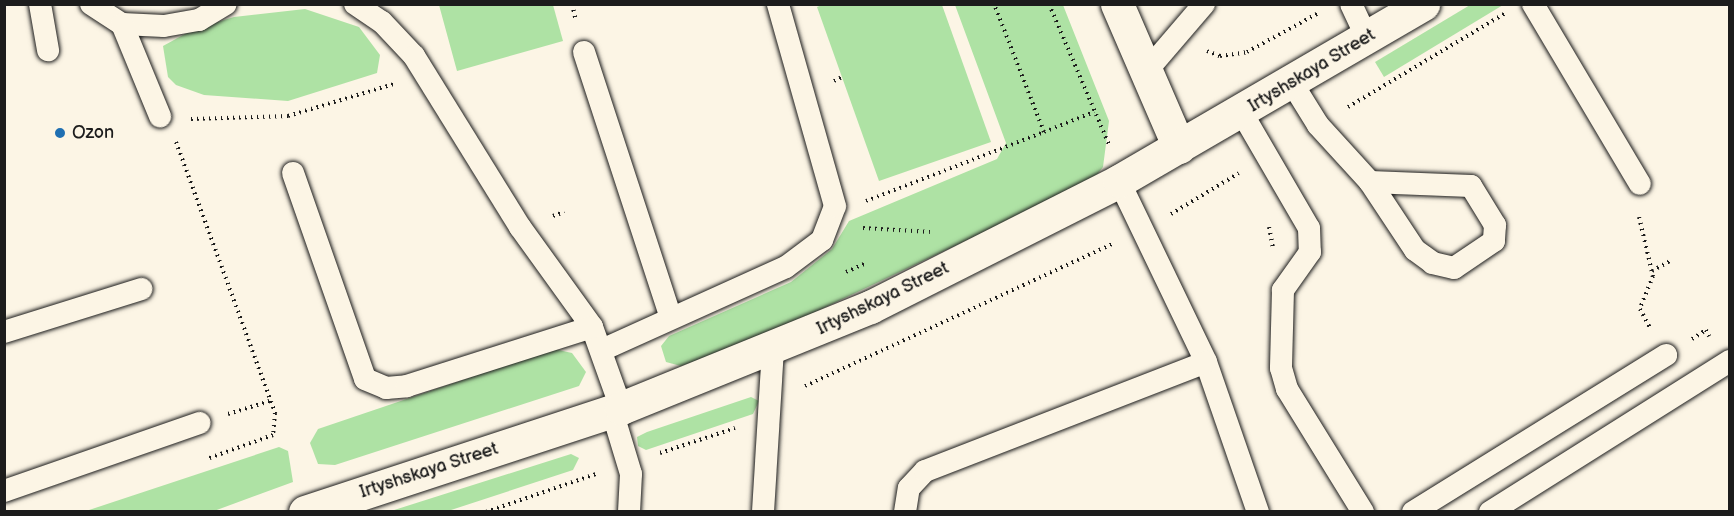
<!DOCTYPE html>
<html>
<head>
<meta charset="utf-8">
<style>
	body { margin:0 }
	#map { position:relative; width:1734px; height:516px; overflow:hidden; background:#fcf5e5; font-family:"Balsamiq Sans",sans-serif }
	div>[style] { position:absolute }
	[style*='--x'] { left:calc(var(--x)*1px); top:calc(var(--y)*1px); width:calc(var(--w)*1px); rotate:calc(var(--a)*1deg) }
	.green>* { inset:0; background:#aee2a4 }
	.path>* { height:4px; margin-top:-2px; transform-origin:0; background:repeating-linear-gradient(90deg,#1c1c1c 0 1.5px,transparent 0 6px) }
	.roads { filter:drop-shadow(0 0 2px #1c1c1c) drop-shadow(0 0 2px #1c1c1c) }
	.lane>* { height:22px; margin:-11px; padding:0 11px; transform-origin:11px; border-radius:11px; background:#fcf5e5 }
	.secondary>* { height:33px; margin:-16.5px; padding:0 16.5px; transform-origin:16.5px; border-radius:16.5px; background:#fcf5e5 }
	.dots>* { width:16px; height:16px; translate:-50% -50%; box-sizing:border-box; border:3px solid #fcf5e5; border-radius:50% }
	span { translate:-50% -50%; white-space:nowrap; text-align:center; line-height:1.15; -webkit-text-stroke:4.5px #fcf5e5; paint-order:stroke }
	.street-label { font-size:18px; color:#1c1c1c }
	.poi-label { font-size:18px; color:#1c1c1c }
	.left { translate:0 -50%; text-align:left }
	.frame { position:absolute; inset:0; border:6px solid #1c1c1c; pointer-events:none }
</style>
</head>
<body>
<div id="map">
	<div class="green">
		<div style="clip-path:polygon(824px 4px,942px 5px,991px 142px,879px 181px,817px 7px)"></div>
		<div style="clip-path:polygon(439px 5px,553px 5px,563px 41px,457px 71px)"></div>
		<div style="clip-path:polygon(955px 5px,1063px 5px,1109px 121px,1103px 167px,1092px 181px,756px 340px,681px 366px,666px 362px,661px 346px,669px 336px,791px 282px,832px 249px,849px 221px,997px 159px,1006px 143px)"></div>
		<div style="clip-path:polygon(1470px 5px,1503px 5px,1384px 77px,1375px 62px)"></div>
		<div style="clip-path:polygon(305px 9px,359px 27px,380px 55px,377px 73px,288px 101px,204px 95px,176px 85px,168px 77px,163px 46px,194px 29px,234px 17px)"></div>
		<div style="clip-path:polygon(554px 349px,572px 353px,586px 372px,579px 386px,335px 465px,318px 464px,310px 443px,318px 429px)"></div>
		<div style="clip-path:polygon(751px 397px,759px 401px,753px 414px,646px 450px,638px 446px,637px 437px,647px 432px)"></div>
		<div style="clip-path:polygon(279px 447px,288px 451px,293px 482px,214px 511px,86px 511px)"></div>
		<div style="clip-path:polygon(571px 454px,579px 458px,573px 470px,448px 511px,391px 511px)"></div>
	</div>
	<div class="path">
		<div style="--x:572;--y:4;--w:17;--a:77"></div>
		<div style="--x:1049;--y:4;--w:153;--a:66.9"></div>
		<div style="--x:1207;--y:51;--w:14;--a:21"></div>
		<div style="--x:1220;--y:56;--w:27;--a:-8"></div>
		<div style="--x:1247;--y:52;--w:83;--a:-28.7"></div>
		<div style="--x:834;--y:81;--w:9;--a:-27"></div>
		<div style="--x:1348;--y:107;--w:182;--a:-30.8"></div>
		<div style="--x:191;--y:119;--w:97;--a:-1.8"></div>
		<div style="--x:288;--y:116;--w:111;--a:-16.8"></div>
		<div style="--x:1044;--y:132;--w:54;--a:-21.8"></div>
		<div style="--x:176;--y:142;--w:289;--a:69.9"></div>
		<div style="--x:275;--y:413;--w:22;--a:95"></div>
		<div style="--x:273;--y:435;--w:68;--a:160.2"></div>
		<div style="--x:866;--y:201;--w:191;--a:-21.2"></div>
		<div style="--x:1044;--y:132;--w:137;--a:-111.3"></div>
		<div style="--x:1171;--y:214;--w:79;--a:-31.1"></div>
		<div style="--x:553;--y:216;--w:12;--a:-20"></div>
		<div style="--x:1639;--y:217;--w:61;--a:76.7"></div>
		<div style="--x:1653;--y:276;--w:35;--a:112"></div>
		<div style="--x:1640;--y:309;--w:21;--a:62"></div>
		<div style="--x:1269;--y:227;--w:21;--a:79"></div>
		<div style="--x:863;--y:228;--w:67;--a:3.4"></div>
		<div style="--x:1652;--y:271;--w:21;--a:-29"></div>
		<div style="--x:846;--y:272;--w:20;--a:-24"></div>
		<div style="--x:1692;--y:339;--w:17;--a:-33"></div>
		<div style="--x:1706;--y:330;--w:7;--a:63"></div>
		<div style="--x:805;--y:386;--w:339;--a:-24.8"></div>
		<div style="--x:228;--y:414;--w:44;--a:-17.2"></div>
		<div style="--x:660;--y:453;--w:79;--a:-18.4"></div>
		<div style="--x:486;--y:512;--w:116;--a:-19.1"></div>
	</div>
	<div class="roads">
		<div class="lane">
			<div style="--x:40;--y:4;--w:47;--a:80.1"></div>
			<div style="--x:91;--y:4;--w:37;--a:33"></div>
			<div style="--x:122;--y:24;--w:42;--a:2.7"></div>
			<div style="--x:164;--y:26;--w:36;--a:-10"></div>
			<div style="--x:199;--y:20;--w:31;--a:-31"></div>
			<div style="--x:355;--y:4;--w:32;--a:34"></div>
			<div style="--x:382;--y:22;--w:47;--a:46.7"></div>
			<div style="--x:414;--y:56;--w:201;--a:58.2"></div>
			<div style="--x:520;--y:227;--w:123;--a:54.2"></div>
			<div style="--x:592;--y:327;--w:86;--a:70.3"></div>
			<div style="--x:1351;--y:4;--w:38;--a:65"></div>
			<div style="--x:1533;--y:4;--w:209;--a:59.3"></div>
			<div style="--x:122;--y:24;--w:100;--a:67.6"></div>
			<div style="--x:584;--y:52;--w:280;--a:71.9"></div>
			<div style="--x:1144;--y:74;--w:92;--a:-49.4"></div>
			<div style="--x:1292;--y:83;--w:49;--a:58.2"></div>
			<div style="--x:1318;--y:125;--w:77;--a:47.6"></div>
			<div style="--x:1370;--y:182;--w:101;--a:2.3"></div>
			<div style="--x:1471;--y:186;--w:46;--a:58.4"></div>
			<div style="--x:1495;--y:225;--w:16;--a:94"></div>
			<div style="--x:1494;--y:241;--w:48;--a:146"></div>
			<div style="--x:1454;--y:268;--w:22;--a:-167"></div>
			<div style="--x:1433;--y:263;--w:22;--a:-144"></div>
			<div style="--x:1415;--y:250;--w:82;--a:-123.5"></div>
			<div style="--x:1242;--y:113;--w:133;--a:59.8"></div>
			<div style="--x:1309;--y:228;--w:24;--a:88"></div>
			<div style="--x:1310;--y:252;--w:47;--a:125.4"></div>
			<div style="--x:1283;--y:290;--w:78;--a:91.5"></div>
			<div style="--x:1281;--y:368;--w:22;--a:74"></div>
			<div style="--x:1287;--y:389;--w:145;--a:58.3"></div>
			<div style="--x:293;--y:173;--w:218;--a:70.7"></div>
			<div style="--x:365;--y:379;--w:23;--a:23"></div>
			<div style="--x:386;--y:388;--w:21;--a:-5"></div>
			<div style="--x:407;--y:386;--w:194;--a:-17.7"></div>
			<div style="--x:1119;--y:181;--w:201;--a:64.3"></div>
			<div style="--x:1206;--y:362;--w:159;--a:70.9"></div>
			<div style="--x:4;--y:332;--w:144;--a:-17.4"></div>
			<div style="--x:602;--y:350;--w:202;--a:-24.3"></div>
			<div style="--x:786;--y:267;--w:45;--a:-36.9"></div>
			<div style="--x:822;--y:240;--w:36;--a:-69"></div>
			<div style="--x:835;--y:206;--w:210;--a:-105.8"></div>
			<div style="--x:612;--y:411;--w:66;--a:73.2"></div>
			<div style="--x:631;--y:474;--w:38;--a:93"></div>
			<div style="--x:4;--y:491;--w:207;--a:-19.2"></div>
			<div style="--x:763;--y:512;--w:162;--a:-86.5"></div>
			<div style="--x:905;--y:512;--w:24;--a:-81"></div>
			<div style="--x:909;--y:488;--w:23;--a:-47"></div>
			<div style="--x:925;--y:471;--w:301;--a:-21.2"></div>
			<div style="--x:1413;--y:512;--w:298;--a:-31.8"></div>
			<div style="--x:1490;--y:512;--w:284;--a:-32.2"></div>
		</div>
		<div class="secondary">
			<div style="--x:1117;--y:4;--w:156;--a:66.6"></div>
			<div style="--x:305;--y:512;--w:333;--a:-18.2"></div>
			<div style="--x:621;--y:408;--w:269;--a:-22.1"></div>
			<div style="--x:870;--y:307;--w:279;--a:-26.8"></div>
			<div style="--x:1119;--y:181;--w:352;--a:-30.2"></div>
		</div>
	</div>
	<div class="dots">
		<div style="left:60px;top:133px;background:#1f6fb2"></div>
	</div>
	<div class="street-label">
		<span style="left:1312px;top:71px;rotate:-31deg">Irtyshskaya Street</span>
		<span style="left:883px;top:299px;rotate:-26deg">Irtyshskaya Street</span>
		<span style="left:429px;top:471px;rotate:-18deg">Irtyshskaya Street</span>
	</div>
	<div class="poi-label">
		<span class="left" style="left:72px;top:133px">Ozon</span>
	</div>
	<div class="frame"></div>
</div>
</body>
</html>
